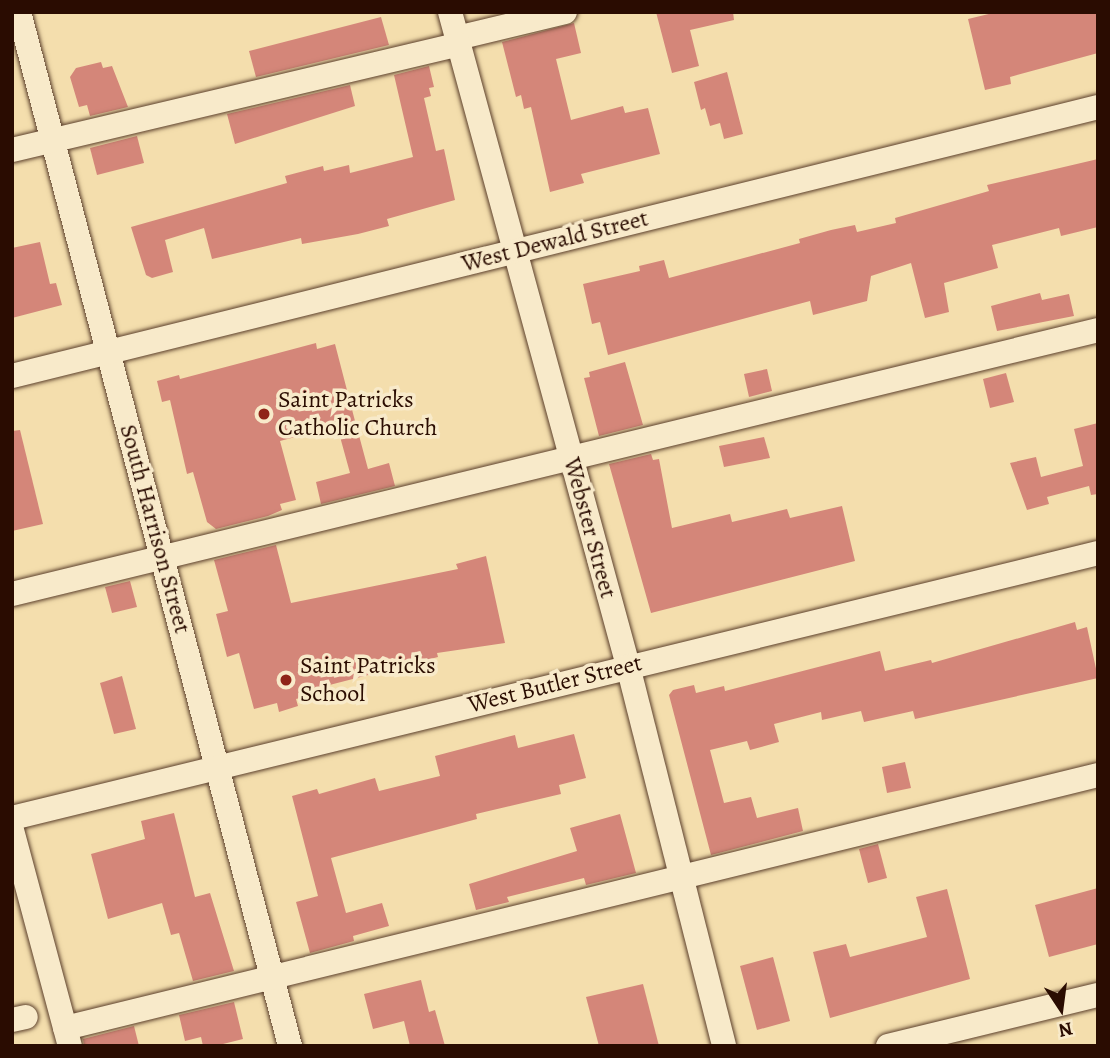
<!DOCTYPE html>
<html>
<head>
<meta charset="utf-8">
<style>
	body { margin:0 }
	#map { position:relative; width:1110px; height:1058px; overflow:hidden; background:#f4dead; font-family:Alegreya,serif }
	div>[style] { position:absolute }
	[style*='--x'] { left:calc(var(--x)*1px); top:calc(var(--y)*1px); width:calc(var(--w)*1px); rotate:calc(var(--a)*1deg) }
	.building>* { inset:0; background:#d48679 }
	.roads { filter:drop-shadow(0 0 2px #5c402c) drop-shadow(0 0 2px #5c402c) }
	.minor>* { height:24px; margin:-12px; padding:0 12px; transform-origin:12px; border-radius:12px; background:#f8eaca }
	.dots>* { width:19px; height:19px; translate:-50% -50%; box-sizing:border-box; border:4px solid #f8eaca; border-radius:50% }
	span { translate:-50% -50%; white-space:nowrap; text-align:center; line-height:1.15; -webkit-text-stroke:7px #f8eaca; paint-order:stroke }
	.street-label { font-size:24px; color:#2a0c01 }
	.poi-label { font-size:24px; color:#2a0c01 }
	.left { translate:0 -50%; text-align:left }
	.frame { position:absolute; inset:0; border:14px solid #2a0c01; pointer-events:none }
	.north { position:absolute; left:1026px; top:974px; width:70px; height:70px; -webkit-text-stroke:5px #f8eaca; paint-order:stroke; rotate:167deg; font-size:19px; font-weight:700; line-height:28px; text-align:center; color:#2a0c01 }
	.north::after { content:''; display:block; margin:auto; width:24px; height:32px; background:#2a0c01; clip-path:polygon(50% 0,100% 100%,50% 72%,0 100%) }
</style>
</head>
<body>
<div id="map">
	<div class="building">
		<div style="clip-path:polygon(656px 12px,733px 12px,734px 20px,690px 30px,699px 66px,672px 73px)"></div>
		<div style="clip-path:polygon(997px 12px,1098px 12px,1098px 53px,1010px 77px,1011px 84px,985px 90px,968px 19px)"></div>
		<div style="clip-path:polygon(381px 17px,389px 45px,256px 77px,249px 51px)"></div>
		<div style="clip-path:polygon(574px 23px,581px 53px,556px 59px,571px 120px,623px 106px,625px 113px,648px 108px,660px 154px,581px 174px,584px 183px,550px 192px,531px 107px,524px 109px,521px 95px,516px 97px,502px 42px)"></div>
		<div style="clip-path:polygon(101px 62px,103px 68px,112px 66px,128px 107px,90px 116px,87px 105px,79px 107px,70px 77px,76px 68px)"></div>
		<div style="clip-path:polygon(429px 66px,434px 87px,429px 88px,431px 96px,424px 98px,436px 151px,444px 149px,455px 200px,387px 219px,389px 226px,358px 234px,302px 244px,301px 238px,212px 259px,204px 228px,165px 240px,173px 272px,152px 278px,146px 275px,131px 227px,287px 183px,285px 176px,323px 166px,324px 171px,349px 165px,350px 173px,413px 157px,394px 75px)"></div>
		<div style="clip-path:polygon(727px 72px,743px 134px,724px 139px,720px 123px,710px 126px,705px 108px,701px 110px,694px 82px)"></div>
		<div style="clip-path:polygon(350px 85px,355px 106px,235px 144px,227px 114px)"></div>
		<div style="clip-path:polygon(137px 136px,144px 163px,97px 175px,90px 148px)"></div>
		<div style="clip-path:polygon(1098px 159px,1098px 227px,1061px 236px,1059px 228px,992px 245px,998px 268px,944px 283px,949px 312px,925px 318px,911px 263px,871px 276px,867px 301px,813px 315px,810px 301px,608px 355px,600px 322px,592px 324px,583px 284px,640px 271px,639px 266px,664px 260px,669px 278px,800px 243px,799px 239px,831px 230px,855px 225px,857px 232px,896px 223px,895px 218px,989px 191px,987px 185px)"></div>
		<div style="clip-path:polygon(40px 242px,50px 284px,56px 283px,62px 305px,12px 318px,12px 248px)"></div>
		<div style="clip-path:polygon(1040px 293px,1042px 300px,1069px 294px,1074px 316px,997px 331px,991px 306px)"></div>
		<div style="clip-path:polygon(316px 343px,317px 349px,335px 344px,355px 421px,280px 441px,296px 500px,280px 504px,282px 510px,268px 516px,216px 529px,207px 522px,193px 472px,187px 474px,170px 400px,162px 402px,157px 381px,179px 375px,180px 379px)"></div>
		<div style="clip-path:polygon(625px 362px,643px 425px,599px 436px,584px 378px,590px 377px,589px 372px)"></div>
		<div style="clip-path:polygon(767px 369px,772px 391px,749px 397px,744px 374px)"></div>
		<div style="clip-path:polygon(1006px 373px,1014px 402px,990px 408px,983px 379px)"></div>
		<div style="clip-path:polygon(1098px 423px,1098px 494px,1091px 495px,1089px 486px,1047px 497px,1049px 504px,1027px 510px,1010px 463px,1036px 457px,1041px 477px,1083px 466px,1074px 429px)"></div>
		<div style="clip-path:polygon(357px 428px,368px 469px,389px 463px,395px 486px,321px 504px,316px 482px,350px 473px,339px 433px)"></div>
		<div style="clip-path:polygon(20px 430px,43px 524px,12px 531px,12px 431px)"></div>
		<div style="clip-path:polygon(764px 437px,770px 458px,724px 467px,719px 446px)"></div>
		<div style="clip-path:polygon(651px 454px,653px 460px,659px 459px,672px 528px,730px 514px,732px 522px,787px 509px,790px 518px,842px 506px,855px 561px,651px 613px,609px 464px)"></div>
		<div style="clip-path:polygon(276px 545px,291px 603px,458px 569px,456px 564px,486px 556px,505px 643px,437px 653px,438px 657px,314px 689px,315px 694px,296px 699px,298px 706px,279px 712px,277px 703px,254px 709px,239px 653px,227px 657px,216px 614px,228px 611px,214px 560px)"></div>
		<div style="clip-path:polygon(130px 581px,137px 607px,112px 613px,105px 587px)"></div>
		<div style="clip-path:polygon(1075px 622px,1077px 630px,1087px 627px,1098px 678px,915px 719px,913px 711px,864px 722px,861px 711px,822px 720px,821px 712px,774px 724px,779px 742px,750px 750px,747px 741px,710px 750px,724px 803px,751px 797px,757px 818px,798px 808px,803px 831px,711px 855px,669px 695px,673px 690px,694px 685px,696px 693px,724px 686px,725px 691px,880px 651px,885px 671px,931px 660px,932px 663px)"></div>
		<div style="clip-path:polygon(122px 676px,136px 729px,114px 734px,100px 683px)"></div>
		<div style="clip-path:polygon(574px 734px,586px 778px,559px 785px,561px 794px,476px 814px,477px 819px,331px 858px,346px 913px,382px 903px,389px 926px,353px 936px,354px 941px,310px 953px,296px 902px,318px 896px,292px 796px,317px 789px,319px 794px,375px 778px,379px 791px,440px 776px,435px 756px,515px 735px,518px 748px)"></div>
		<div style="clip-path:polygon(905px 762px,911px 788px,887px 793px,882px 767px)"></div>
		<div style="clip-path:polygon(174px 813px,195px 897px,210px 893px,234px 971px,193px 981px,179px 933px,171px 935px,162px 903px,108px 919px,91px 854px,145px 839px,141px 821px)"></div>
		<div style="clip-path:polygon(620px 814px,636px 873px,586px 885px,584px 878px,507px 897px,509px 902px,476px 910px,469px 884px,577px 851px,570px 828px)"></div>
		<div style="clip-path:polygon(878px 844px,887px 878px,868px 883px,859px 849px)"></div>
		<div style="clip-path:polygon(1098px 888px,1098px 944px,1049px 957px,1035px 905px)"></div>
		<div style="clip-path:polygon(947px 889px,970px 979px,830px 1018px,813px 952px,846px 944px,850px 957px,927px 937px,916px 897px)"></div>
		<div style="clip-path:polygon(773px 957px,790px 1021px,757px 1030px,740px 966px)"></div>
		<div style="clip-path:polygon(421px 980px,429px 1012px,435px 1010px,445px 1046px,410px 1046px,404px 1021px,373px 1029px,364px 994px)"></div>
		<div style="clip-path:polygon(643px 984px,659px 1046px,599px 1046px,586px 997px)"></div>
		<div style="clip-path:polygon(234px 1002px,243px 1039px,215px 1046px,203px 1046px,201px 1037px,185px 1041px,179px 1015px)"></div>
		<div style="clip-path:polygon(134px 1026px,139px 1046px,84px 1046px,83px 1039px)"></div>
	</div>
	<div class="roads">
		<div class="minor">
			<div style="--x:19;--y:12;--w:1069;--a:75.31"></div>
			<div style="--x:450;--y:12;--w:678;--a:74.77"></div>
			<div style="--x:628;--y:666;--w:392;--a:75.8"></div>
			<div style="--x:457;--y:38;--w:111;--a:-13.5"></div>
			<div style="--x:12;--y:150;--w:459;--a:-13.3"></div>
			<div style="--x:12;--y:376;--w:1119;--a:-13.91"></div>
			<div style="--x:12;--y:594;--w:1118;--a:-13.66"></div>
			<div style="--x:12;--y:818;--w:1118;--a:-13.71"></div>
			<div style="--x:12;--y:830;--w:224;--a:75"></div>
			<div style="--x:12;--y:1020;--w:14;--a:-12"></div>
			<div style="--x:65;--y:1028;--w:1064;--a:-13.76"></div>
			<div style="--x:888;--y:1046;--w:216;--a:-13.7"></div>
		</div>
	</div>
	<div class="dots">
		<div style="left:264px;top:414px;background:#8f2418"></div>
		<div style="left:286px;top:680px;background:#8f2418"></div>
	</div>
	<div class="street-label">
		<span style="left:555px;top:241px;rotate:-14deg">West Dewald Street</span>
		<span style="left:590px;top:528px;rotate:75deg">Webster Street</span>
		<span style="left:155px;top:529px;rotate:75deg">South Harrison Street</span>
		<span style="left:555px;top:684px;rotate:-14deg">West Butler Street</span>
	</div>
	<div class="poi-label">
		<span class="left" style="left:278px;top:414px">Saint Patricks<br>Catholic Church</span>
		<span class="left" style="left:300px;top:680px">Saint Patricks<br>School</span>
	</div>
	<div class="frame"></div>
	<div class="north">N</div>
</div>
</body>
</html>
